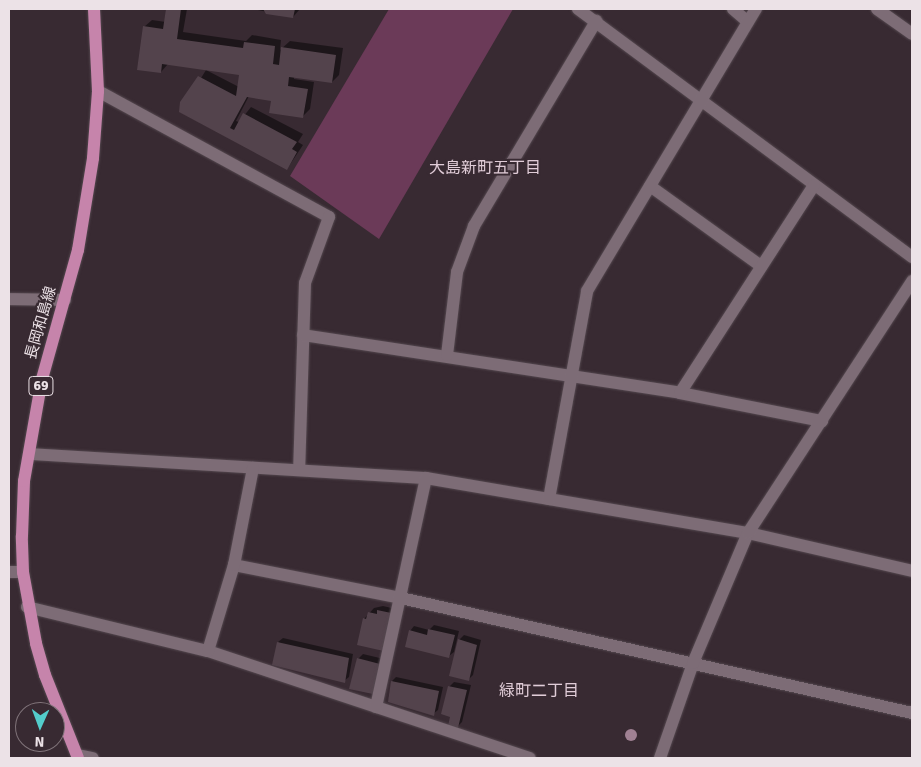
<!DOCTYPE html>
<html>
<head>
<meta charset="utf-8">
<style>
	body { margin:0 }
	#map { position:relative; width:921px; height:767px; overflow:hidden; background:#382a32; font-family:Signika,"Noto Sans JP",sans-serif }
	div>[style] { position:absolute }
	[style*='--x'] { left:calc(var(--x)*1px); top:calc(var(--y)*1px); width:calc(var(--w)*1px); rotate:calc(var(--a)*1deg) }
	.green>* { inset:0; background:#6b3a58 }
	.shadow>* { inset:0; background:#0007 }
	.building>* { inset:0; background:#53434c }
	.roads { filter:drop-shadow(0 0 1px #54484f) drop-shadow(0 0 1px #54484f) }
	.minor>* { height:12px; margin:-6px; padding:0 6px; transform-origin:6px; border-radius:6px; background:#7d6c76 }
	.major>* { height:12px; margin:-6px; padding:0 6px; transform-origin:6px; border-radius:6px; background:#c684ab }
	.trees>* { width:12px; height:12px; margin:-6px; border-radius:50%; background:#a08193 }
	span { translate:-50% -50%; white-space:nowrap; text-align:center; line-height:1.15; -webkit-text-stroke:4px #382a32; paint-order:stroke }
	.shield-label span { padding:1px 4px; background:#382a32; border:1px solid; border-radius:4px; -webkit-text-stroke-width:0 }
	.shield-label { font-size:14px; color:#ece2e7; font-weight:700 }
	.street-label { font-size:15px; color:#ece2e7 }
	.neighbourhood-label { font-size:16px; color:#e0ccd7 }
	.frame { position:absolute; inset:0; border:10px solid #ece2e7; pointer-events:none }
	.north { position:absolute; left:15px; top:702px; width:50px; height:50px; box-sizing:border-box; background:#382a32; border:1px solid #80747a; border-radius:50%; rotate:182deg; font-size:14px; font-weight:700; line-height:20px; text-align:center; color:#ece2e7 }
	.north::after { content:''; display:block; margin:auto; width:18px; height:22px; background:#53cdcb; clip-path:polygon(50% 0,100% 100%,50% 72%,0 100%) }
</style>
</head>
<body>
<div id="map">
	<div class="green">
		<div style="clip-path:polygon(389px 9px,513px 9px,379px 239px,290px 176px)"></div>
	</div>
	<div class="shadow">
		<div style="clip-path:polygon(168px 9px,187px 9px,183px 32px,246px 41px,252px 35px,281px 40px,280px 50px,290px 41px,343px 48px,339px 75px,332px 82px,294px 77px,294px 79px,314px 82px,310px 109px,303px 116px,272px 100px,249px 96px,236px 121px,239px 122px,251px 107px,303px 134px,298px 142px,303px 145px,287px 169px,180px 112px,206px 70px,239px 87px,240px 74px,168px 64px,161px 72px,144px 27px,152px 20px,166px 22px)"></div>
		<div style="clip-path:polygon(253px 9px,300px 9px,293px 17px)"></div>
		<div style="clip-path:polygon(383px 606px,400px 610px,392px 646px,364px 619px,374px 608px)"></div>
		<div style="clip-path:polygon(434px 625px,459px 631px,454px 652px,449px 656px,410px 631px,414px 626px,429px 630px)"></div>
		<div style="clip-path:polygon(464px 635px,481px 640px,473px 675px,469px 679px,459px 640px)"></div>
		<div style="clip-path:polygon(283px 638px,353px 654px,349px 677px,344px 681px,278px 642px)"></div>
		<div style="clip-path:polygon(363px 654px,384px 659px,372px 693px,358px 659px)"></div>
		<div style="clip-path:polygon(396px 677px,443px 687px,438px 710px,433px 714px,392px 681px)"></div>
		<div style="clip-path:polygon(454px 682px,471px 685px,462px 722px,458px 726px,452px 716px,449px 687px)"></div>
	</div>
	<div class="building">
		<div style="clip-path:polygon(166px 9px,181px 9px,177px 39px,243px 48px,244px 42px,275px 46px,273px 64px,279px 65px,281px 47px,336px 55px,332px 83px,289px 77px,288px 86px,308px 89px,303px 118px,269px 113px,271px 101px,247px 97px,230px 128px,234px 130px,243px 113px,297px 142px,292px 149px,297px 152px,287px 170px,179px 112px,180px 102px,198px 76px,236px 96px,239px 75px,162px 64px,161px 73px,137px 70px,143px 26px,163px 29px)"></div>
		<div style="clip-path:polygon(263px 9px,295px 9px,293px 18px,266px 14px)"></div>
		<div style="clip-path:polygon(377px 610px,396px 614px,388px 652px,357px 645px,363px 618px,366px 619px,368px 612px,377px 614px)"></div>
		<div style="clip-path:polygon(428px 629px,455px 635px,449px 658px,405px 647px,409px 630px,427px 635px)"></div>
		<div style="clip-path:polygon(458px 639px,477px 645px,469px 681px,449px 676px)"></div>
		<div style="clip-path:polygon(277px 642px,349px 658px,345px 683px,272px 665px)"></div>
		<div style="clip-path:polygon(357px 658px,380px 664px,373px 694px,349px 689px)"></div>
		<div style="clip-path:polygon(391px 681px,439px 691px,434px 716px,388px 702px)"></div>
		<div style="clip-path:polygon(448px 686px,467px 690px,458px 728px,448px 726px,450px 717px,441px 714px)"></div>
	</div>
	<div class="roads">
		<div class="minor">
			<div style="--x:578;--y:9;--w:416;--a:36.6"></div>
			<div style="--x:733;--y:9;--w:18;--a:41"></div>
			<div style="--x:877;--y:9;--w:43;--a:35.5"></div>
			<div style="--x:98;--y:91;--w:263;--a:28.6"></div>
			<div style="--x:329;--y:217;--w:70;--a:110"></div>
			<div style="--x:305;--y:283;--w:187;--a:91.8"></div>
			<div style="--x:650;--y:186;--w:137;--a:35.8"></div>
			<div style="--x:9;--y:299;--w:56;--a:1"></div>
			<div style="--x:303;--y:335;--w:381;--a:8.7"></div>
			<div style="--x:680;--y:393;--w:145;--a:11.2"></div>
			<div style="--x:447;--y:355;--w:84;--a:-83.1"></div>
			<div style="--x:457;--y:272;--w:49;--a:-69.7"></div>
			<div style="--x:474;--y:226;--w:239;--a:-59.2"></div>
			<div style="--x:680;--y:393;--w:247;--a:-57.2"></div>
			<div style="--x:30;--y:454;--w:397;--a:3.5"></div>
			<div style="--x:426;--y:478;--w:327;--a:9.7"></div>
			<div style="--x:748;--y:533;--w:168;--a:13"></div>
			<div style="--x:549;--y:499;--w:211;--a:-79.6"></div>
			<div style="--x:587;--y:291;--w:329;--a:-59.1"></div>
			<div style="--x:234;--y:565;--w:170;--a:11.2"></div>
			<div style="--x:401;--y:598;--w:524;--a:12.68"></div>
			<div style="--x:9;--y:572;--w:14;--a:0"></div>
			<div style="--x:27;--y:607;--w:186;--a:13.7"></div>
			<div style="--x:208;--y:651;--w:339;--a:18.4"></div>
			<div style="--x:208;--y:651;--w:90;--a:-73.2"></div>
			<div style="--x:234;--y:565;--w:99;--a:-78.9"></div>
			<div style="--x:376;--y:707;--w:234;--a:-77.7"></div>
			<div style="--x:77;--y:755;--w:16;--a:11"></div>
			<div style="--x:660;--y:758;--w:101;--a:-70.8"></div>
			<div style="--x:693;--y:663;--w:141;--a:-67.1"></div>
			<div style="--x:748;--y:533;--w:301;--a:-56.9"></div>
		</div>
		<div class="major">
			<div style="--x:78;--y:758;--w:89;--a:-111.7"></div>
			<div style="--x:45;--y:675;--w:33;--a:-106"></div>
			<div style="--x:36;--y:643;--w:72;--a:-100.4"></div>
			<div style="--x:23;--y:572;--w:36;--a:-92"></div>
			<div style="--x:22;--y:536;--w:55;--a:-87.9"></div>
			<div style="--x:24;--y:481;--w:104;--a:-80"></div>
			<div style="--x:42;--y:379;--w:134;--a:-74.4"></div>
			<div style="--x:78;--y:250;--w:93;--a:-80.7"></div>
			<div style="--x:93;--y:158;--w:67;--a:-85.7"></div>
			<div style="--x:98;--y:91;--w:82;--a:-92.8"></div>
		</div>
	</div>
	<div class="trees">
		<div style="left:631px;top:735px"></div>
	</div>
	<div class="shield-label">
		<span style="left:41px;top:386px">69</span>
	</div>
	<div class="street-label">
		<span style="left:41px;top:323px;rotate:-74deg">長岡和島線</span>
	</div>
	<div class="neighbourhood-label">
		<span style="left:485px;top:168px">大島新町五丁目</span>
		<span style="left:539px;top:691px">緑町二丁目</span>
	</div>
	<div class="frame"></div>
	<div class="north">N</div>
</div>
</body>
</html>
